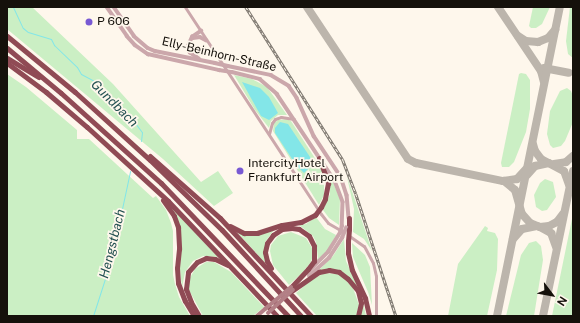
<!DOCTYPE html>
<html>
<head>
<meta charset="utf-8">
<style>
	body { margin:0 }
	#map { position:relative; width:580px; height:323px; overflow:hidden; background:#fef7ec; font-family:"Public Sans",sans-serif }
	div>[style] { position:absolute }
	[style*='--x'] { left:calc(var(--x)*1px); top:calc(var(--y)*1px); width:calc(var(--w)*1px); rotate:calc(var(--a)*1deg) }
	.green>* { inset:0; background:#cbefc4 }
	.water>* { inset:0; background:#83e6e8 }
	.stream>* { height:1px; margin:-0.5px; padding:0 0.5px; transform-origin:0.5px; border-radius:0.5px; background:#83e6e8 }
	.taxiway>* { height:8px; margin:-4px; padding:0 4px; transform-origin:4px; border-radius:4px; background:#bcb5ac }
	.minor>* { height:3px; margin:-1.5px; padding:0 1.5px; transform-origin:1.5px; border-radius:1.5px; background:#cba7ab }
	.tertiary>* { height:3.5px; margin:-1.75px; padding:0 1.75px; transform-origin:1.75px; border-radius:1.75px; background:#cba7ab }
	.secondary>* { height:4px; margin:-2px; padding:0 2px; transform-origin:2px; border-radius:2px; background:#b38086 }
	.motorway>* { height:5px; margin:-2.5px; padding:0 2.5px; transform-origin:2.5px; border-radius:2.5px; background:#904b55 }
	.rail>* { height:2.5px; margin-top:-1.25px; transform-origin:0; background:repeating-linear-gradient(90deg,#fef7ec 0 3px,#79736b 0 6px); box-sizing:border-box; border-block:1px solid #79736b }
	.tertiary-bridge>* { height:3.5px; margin:-1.75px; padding:0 1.75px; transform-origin:1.75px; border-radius:1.75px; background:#cba7ab }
	.secondary-bridge>* { height:4px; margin:-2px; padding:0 2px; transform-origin:2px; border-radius:2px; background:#b38086 }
	.motorway-bridge>* { height:5px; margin:-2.5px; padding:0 2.5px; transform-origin:2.5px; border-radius:2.5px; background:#904b55 }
	.dots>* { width:11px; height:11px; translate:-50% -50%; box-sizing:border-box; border:2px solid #fef7ec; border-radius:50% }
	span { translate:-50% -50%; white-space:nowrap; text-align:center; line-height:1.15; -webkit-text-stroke:3.5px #fef7ec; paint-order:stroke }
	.poi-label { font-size:12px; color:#15110b }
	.left { translate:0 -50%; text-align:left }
	.street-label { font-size:12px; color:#15110b }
	.water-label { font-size:13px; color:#245152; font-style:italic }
	.frame { position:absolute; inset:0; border:8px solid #15110b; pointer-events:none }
	.north { position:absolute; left:532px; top:275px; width:40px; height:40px; -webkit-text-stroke:3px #fef7ec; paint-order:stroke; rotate:122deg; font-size:11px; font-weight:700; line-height:16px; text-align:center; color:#15110b }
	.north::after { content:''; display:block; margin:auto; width:14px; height:18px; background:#15110b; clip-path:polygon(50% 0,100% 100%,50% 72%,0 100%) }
</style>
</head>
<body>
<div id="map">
	<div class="green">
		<div style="clip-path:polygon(7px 7px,32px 7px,113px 84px,201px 182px,218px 171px,233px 193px,214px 206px,163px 159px,7px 29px)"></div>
		<div style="clip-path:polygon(533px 7px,550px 7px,542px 24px,536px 28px,531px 28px,529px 26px)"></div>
		<div style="clip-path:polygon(570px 7px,573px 7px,573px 58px,568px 54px,566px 41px)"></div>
		<div style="clip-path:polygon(521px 73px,526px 74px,530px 80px,530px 109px,526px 132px,514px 162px,509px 167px,502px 167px,501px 163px,519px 74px)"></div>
		<div style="clip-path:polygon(7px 74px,26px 87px,77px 130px,77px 139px,89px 139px,153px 198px,156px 196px,166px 210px,171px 223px,173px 231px,173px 275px,175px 284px,179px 297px,190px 316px,7px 316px)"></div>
		<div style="clip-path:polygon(234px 75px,252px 79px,267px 87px,287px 115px,278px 115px,271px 121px,269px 128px,255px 110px)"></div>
		<div style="clip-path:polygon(567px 88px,571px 91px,573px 96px,573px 122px,565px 141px,561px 146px,553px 148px,550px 145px,547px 134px,550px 111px,560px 91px)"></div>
		<div style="clip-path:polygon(287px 119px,291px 121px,320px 166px,324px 176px,324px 195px,319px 205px,273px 131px,274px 123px,278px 120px)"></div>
		<div style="clip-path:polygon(330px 175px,340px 199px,339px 225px,329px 218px,323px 210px,330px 194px)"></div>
		<div style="clip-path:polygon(347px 177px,350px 185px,372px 251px,364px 239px,353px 232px,354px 209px)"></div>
		<div style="clip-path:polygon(545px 179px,553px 182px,556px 197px,547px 210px,542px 211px,536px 207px,534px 195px,540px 183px)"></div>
		<div style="clip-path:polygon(169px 205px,218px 257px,203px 256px,193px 261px,185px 272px,182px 288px,180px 269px,181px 232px,177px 219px)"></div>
		<div style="clip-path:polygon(573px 214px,573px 316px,552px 316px)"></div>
		<div style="clip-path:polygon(316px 217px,325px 229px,336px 235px,328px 250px,315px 262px,318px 258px,316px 242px,313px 236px,299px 225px,306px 224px)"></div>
		<div style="clip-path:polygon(485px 226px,488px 228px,487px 231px,495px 233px,498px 239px,497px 270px,487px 316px,448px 316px,458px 264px)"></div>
		<div style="clip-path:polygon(274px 230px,265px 242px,268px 266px,237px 232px,249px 236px,257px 235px)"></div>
		<div style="clip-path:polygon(291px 232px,306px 238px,312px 248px,313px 255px,311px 262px,303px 272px,289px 285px,273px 265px,270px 251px,271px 245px,278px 236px)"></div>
		<div style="clip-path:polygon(344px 239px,346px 261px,362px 297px,366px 316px,360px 316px,363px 306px,362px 298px,344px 273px,319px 270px,333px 256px)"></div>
		<div style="clip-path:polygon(536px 241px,541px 246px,543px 260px,534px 316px,506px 316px,521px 255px,529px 243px)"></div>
		<div style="clip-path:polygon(352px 243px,365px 255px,370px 267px,372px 305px,368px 292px,353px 257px)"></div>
		<div style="clip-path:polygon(206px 262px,214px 262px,231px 272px,264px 307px,253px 316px,203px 316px,189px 290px,188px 281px,195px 269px)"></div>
		<div style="clip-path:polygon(324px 273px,337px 274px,342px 276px,353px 288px,359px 305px,356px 316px,317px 316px,296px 293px,310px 281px)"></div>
	</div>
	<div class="water">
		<div style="clip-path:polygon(242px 82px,260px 88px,269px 97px,278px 113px,269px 120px,261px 116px)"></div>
		<div style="clip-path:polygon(280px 122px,288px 124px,312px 160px,310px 167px,304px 173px,296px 165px,275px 133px,275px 128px)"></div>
	</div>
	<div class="stream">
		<div style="--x:13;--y:7;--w:23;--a:65"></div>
		<div style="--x:23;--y:28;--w:6;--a:39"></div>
		<div style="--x:28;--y:32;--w:24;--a:17"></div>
		<div style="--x:51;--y:39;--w:7;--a:63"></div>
		<div style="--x:54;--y:45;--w:32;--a:44"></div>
		<div style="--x:77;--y:67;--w:8;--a:60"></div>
		<div style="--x:81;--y:74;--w:19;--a:28"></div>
		<div style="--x:98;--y:83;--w:27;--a:54"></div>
		<div style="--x:114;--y:105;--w:18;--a:34"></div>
		<div style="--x:129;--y:115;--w:21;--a:53"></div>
		<div style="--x:142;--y:132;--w:9;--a:96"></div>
		<div style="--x:93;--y:316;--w:59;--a:-72.2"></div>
		<div style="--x:111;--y:260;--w:91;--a:-77.9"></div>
	</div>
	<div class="taxiway">
		<div style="--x:307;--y:7;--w:182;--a:56.4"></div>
		<div style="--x:408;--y:159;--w:9;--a:27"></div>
		<div style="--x:416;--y:163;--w:89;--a:11.7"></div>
		<div style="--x:503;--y:181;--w:14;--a:-8"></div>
		<div style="--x:517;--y:179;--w:13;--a:-48"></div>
		<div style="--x:498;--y:7;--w:77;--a:56.1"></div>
		<div style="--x:541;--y:71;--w:11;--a:75"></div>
		<div style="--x:518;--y:36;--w:9;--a:32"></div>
		<div style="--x:526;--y:41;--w:12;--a:5"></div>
		<div style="--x:538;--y:42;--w:11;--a:-22"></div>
		<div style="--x:548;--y:38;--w:11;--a:-49"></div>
		<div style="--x:544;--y:68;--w:25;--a:11"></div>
		<div style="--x:533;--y:144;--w:7;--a:74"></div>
		<div style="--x:535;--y:151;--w:10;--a:53"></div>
		<div style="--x:541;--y:159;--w:26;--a:28"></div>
		<div style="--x:564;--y:171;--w:15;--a:70"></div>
		<div style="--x:554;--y:164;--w:12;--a:-9"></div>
		<div style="--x:566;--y:162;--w:9;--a:-41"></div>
		<div style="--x:527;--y:175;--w:12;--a:-48"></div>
		<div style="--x:535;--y:166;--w:14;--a:-12"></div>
		<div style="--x:504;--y:181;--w:14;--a:39"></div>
		<div style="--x:515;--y:190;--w:25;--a:74"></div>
		<div style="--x:522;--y:214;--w:12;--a:48"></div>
		<div style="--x:530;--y:223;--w:11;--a:22"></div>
		<div style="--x:540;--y:227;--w:9;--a:-6"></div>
		<div style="--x:549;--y:226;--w:9;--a:-27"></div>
		<div style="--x:557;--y:222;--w:10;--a:-53"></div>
		<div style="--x:540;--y:227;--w:13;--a:29"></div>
		<div style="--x:551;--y:233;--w:15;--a:70"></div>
		<div style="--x:513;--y:239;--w:13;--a:-48"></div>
		<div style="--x:522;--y:229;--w:15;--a:-11"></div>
		<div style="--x:497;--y:316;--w:315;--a:-78.5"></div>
		<div style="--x:543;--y:316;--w:148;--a:-78.3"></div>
	</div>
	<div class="minor">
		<div style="--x:185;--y:7;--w:248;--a:56.7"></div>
		<div style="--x:321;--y:214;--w:11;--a:52"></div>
		<div style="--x:328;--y:223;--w:16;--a:30"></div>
		<div style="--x:269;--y:134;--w:11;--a:-75"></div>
		<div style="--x:272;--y:123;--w:5;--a:-53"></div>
		<div style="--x:275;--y:119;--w:6;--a:-18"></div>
		<div style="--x:281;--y:117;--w:13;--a:9"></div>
		<div style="--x:348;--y:235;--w:19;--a:35"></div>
		<div style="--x:364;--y:246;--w:19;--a:62"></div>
		<div style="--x:373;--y:263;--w:13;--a:77"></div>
		<div style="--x:376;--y:276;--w:40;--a:90"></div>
	</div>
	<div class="tertiary">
		<div style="--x:107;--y:7;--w:35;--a:55"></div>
		<div style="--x:127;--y:36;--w:12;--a:48"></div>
		<div style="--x:135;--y:45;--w:16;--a:35"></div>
		<div style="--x:148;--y:54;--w:73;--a:12.7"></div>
		<div style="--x:114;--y:7;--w:35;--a:55"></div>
		<div style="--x:134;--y:36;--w:18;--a:41"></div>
		<div style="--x:148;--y:48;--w:8;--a:23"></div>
		<div style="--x:155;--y:51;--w:61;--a:11.3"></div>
		<div style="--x:193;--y:38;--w:7;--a:-8"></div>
		<div style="--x:200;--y:37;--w:7;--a:27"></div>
		<div style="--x:199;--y:59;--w:11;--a:-146"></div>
		<div style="--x:190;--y:53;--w:7;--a:-106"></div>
		<div style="--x:188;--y:46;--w:10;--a:-66"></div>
		<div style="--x:192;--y:37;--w:11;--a:-34"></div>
		<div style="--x:228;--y:66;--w:44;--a:11.8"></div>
		<div style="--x:271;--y:75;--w:21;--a:31"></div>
		<div style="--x:289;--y:86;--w:14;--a:56"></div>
		<div style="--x:297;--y:98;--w:42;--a:65.9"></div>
		<div style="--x:314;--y:136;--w:49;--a:56.6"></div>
		<div style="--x:341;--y:177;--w:19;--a:72"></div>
		<div style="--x:347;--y:195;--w:23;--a:85"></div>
		<div style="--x:232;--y:72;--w:29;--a:14"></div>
		<div style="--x:260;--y:79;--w:23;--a:41"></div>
		<div style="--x:277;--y:94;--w:105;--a:56.3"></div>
		<div style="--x:335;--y:181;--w:22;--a:69"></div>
		<div style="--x:343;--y:202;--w:24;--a:92"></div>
		<div style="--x:307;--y:273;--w:30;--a:-45"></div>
		<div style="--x:328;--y:252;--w:22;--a:-58"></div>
		<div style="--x:309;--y:276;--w:27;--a:-42"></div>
		<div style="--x:329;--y:258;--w:24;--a:-57"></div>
	</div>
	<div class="secondary">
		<div style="--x:257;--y:316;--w:11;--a:-41"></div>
	</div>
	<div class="motorway">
		<div style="--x:7;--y:36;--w:88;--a:39.5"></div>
		<div style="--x:75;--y:92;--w:101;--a:42.2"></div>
		<div style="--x:150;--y:160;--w:100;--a:44.2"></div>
		<div style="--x:222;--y:230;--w:117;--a:47.4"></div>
		<div style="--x:7;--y:48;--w:70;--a:39.8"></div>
		<div style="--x:61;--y:93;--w:135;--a:42"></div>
		<div style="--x:161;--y:183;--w:184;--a:46.3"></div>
		<div style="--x:7;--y:58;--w:37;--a:31"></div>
		<div style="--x:7;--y:63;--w:49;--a:36.6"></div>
		<div style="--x:46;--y:92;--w:54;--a:40.5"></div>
		<div style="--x:87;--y:127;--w:110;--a:42.4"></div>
		<div style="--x:168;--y:201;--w:158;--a:46.5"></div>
		<div style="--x:150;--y:156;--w:94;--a:41.5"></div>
		<div style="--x:220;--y:218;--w:134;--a:47.1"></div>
		<div style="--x:319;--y:158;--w:27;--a:70"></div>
		<div style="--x:328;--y:183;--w:16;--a:101"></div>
		<div style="--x:325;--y:199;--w:9;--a:117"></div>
		<div style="--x:163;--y:200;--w:19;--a:55"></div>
		<div style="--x:174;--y:216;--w:12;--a:70"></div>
		<div style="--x:178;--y:227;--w:22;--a:87"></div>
		<div style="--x:179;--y:249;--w:19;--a:96"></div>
		<div style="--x:177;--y:268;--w:15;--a:86"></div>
		<div style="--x:178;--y:283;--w:19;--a:69"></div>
		<div style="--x:185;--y:301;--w:17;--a:59"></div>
		<div style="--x:230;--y:226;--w:16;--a:27"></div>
		<div style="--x:244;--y:233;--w:13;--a:0"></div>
		<div style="--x:257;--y:233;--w:26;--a:-18"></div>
		<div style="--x:282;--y:225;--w:19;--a:-9"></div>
		<div style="--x:301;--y:222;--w:16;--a:-27"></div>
		<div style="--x:349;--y:229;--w:11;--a:-90"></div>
		<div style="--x:348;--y:241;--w:12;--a:90"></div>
		<div style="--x:348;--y:253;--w:17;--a:77"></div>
		<div style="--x:352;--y:270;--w:31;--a:65"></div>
		<div style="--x:365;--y:298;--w:18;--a:77"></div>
		<div style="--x:271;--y:268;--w:8;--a:-120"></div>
		<div style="--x:267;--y:261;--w:9;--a:-103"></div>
		<div style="--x:265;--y:252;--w:9;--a:-77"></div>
		<div style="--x:267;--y:243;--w:10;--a:-53"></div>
		<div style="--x:273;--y:235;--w:11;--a:-34"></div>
		<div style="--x:282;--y:229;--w:10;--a:-6"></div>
		<div style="--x:292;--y:228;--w:7;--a:8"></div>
		<div style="--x:299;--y:229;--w:12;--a:35"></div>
		<div style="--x:309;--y:236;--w:11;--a:63"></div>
		<div style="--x:314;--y:246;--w:15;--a:90"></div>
		<div style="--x:314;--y:261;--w:10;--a:127"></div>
		<div style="--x:308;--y:269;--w:25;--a:133"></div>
		<div style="--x:293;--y:290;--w:32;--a:-35"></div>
		<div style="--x:319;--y:272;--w:10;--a:-11"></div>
		<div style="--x:329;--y:270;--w:10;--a:11"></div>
		<div style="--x:339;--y:272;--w:11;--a:38"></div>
		<div style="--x:348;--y:279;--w:16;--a:50"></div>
		<div style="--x:358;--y:291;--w:12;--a:76"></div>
		<div style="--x:361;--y:303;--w:13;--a:103"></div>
		<div style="--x:199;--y:316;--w:16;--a:-120"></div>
		<div style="--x:191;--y:302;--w:14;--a:-111"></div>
		<div style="--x:186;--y:289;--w:17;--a:-83"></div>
		<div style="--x:188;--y:272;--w:13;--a:-48"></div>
		<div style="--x:197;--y:262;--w:10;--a:-24"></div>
		<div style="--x:206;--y:258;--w:9;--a:6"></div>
		<div style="--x:215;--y:259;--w:14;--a:25"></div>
	</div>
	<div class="rail">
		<div style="--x:246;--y:7;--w:181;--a:57.6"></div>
		<div style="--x:343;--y:160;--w:36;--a:69"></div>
		<div style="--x:356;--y:194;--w:128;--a:71.8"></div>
	</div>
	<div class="tertiary-bridge">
		<div style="--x:215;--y:63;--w:13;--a:13"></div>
		<div style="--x:219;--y:70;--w:13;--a:9"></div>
		<div style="--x:340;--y:233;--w:7;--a:-74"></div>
		<div style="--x:342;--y:238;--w:11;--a:-68"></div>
	</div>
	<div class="secondary-bridge">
		<div style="--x:265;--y:309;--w:34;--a:-40"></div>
		<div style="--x:268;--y:313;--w:34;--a:-43"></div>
	</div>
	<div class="motorway-bridge">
		<div style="--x:315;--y:215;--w:10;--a:-53"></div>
		<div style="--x:348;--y:241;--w:12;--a:-85"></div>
	</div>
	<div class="dots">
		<div style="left:89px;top:22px;background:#7859d3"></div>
		<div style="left:240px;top:171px;background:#7859d3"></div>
	</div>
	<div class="poi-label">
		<span class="left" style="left:97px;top:22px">P 606</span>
		<span class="left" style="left:248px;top:171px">IntercityHotel<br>Frankfurt Airport</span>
	</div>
	<div class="street-label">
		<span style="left:219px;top:55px;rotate:13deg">Elly-Beinhorn-Straße</span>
	</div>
	<div class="water-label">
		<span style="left:114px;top:104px;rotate:45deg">Gundbach</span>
		<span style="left:113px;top:244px;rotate:-76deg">Hengstbach</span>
	</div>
	<div class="frame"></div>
	<div class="north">N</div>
</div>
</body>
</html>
